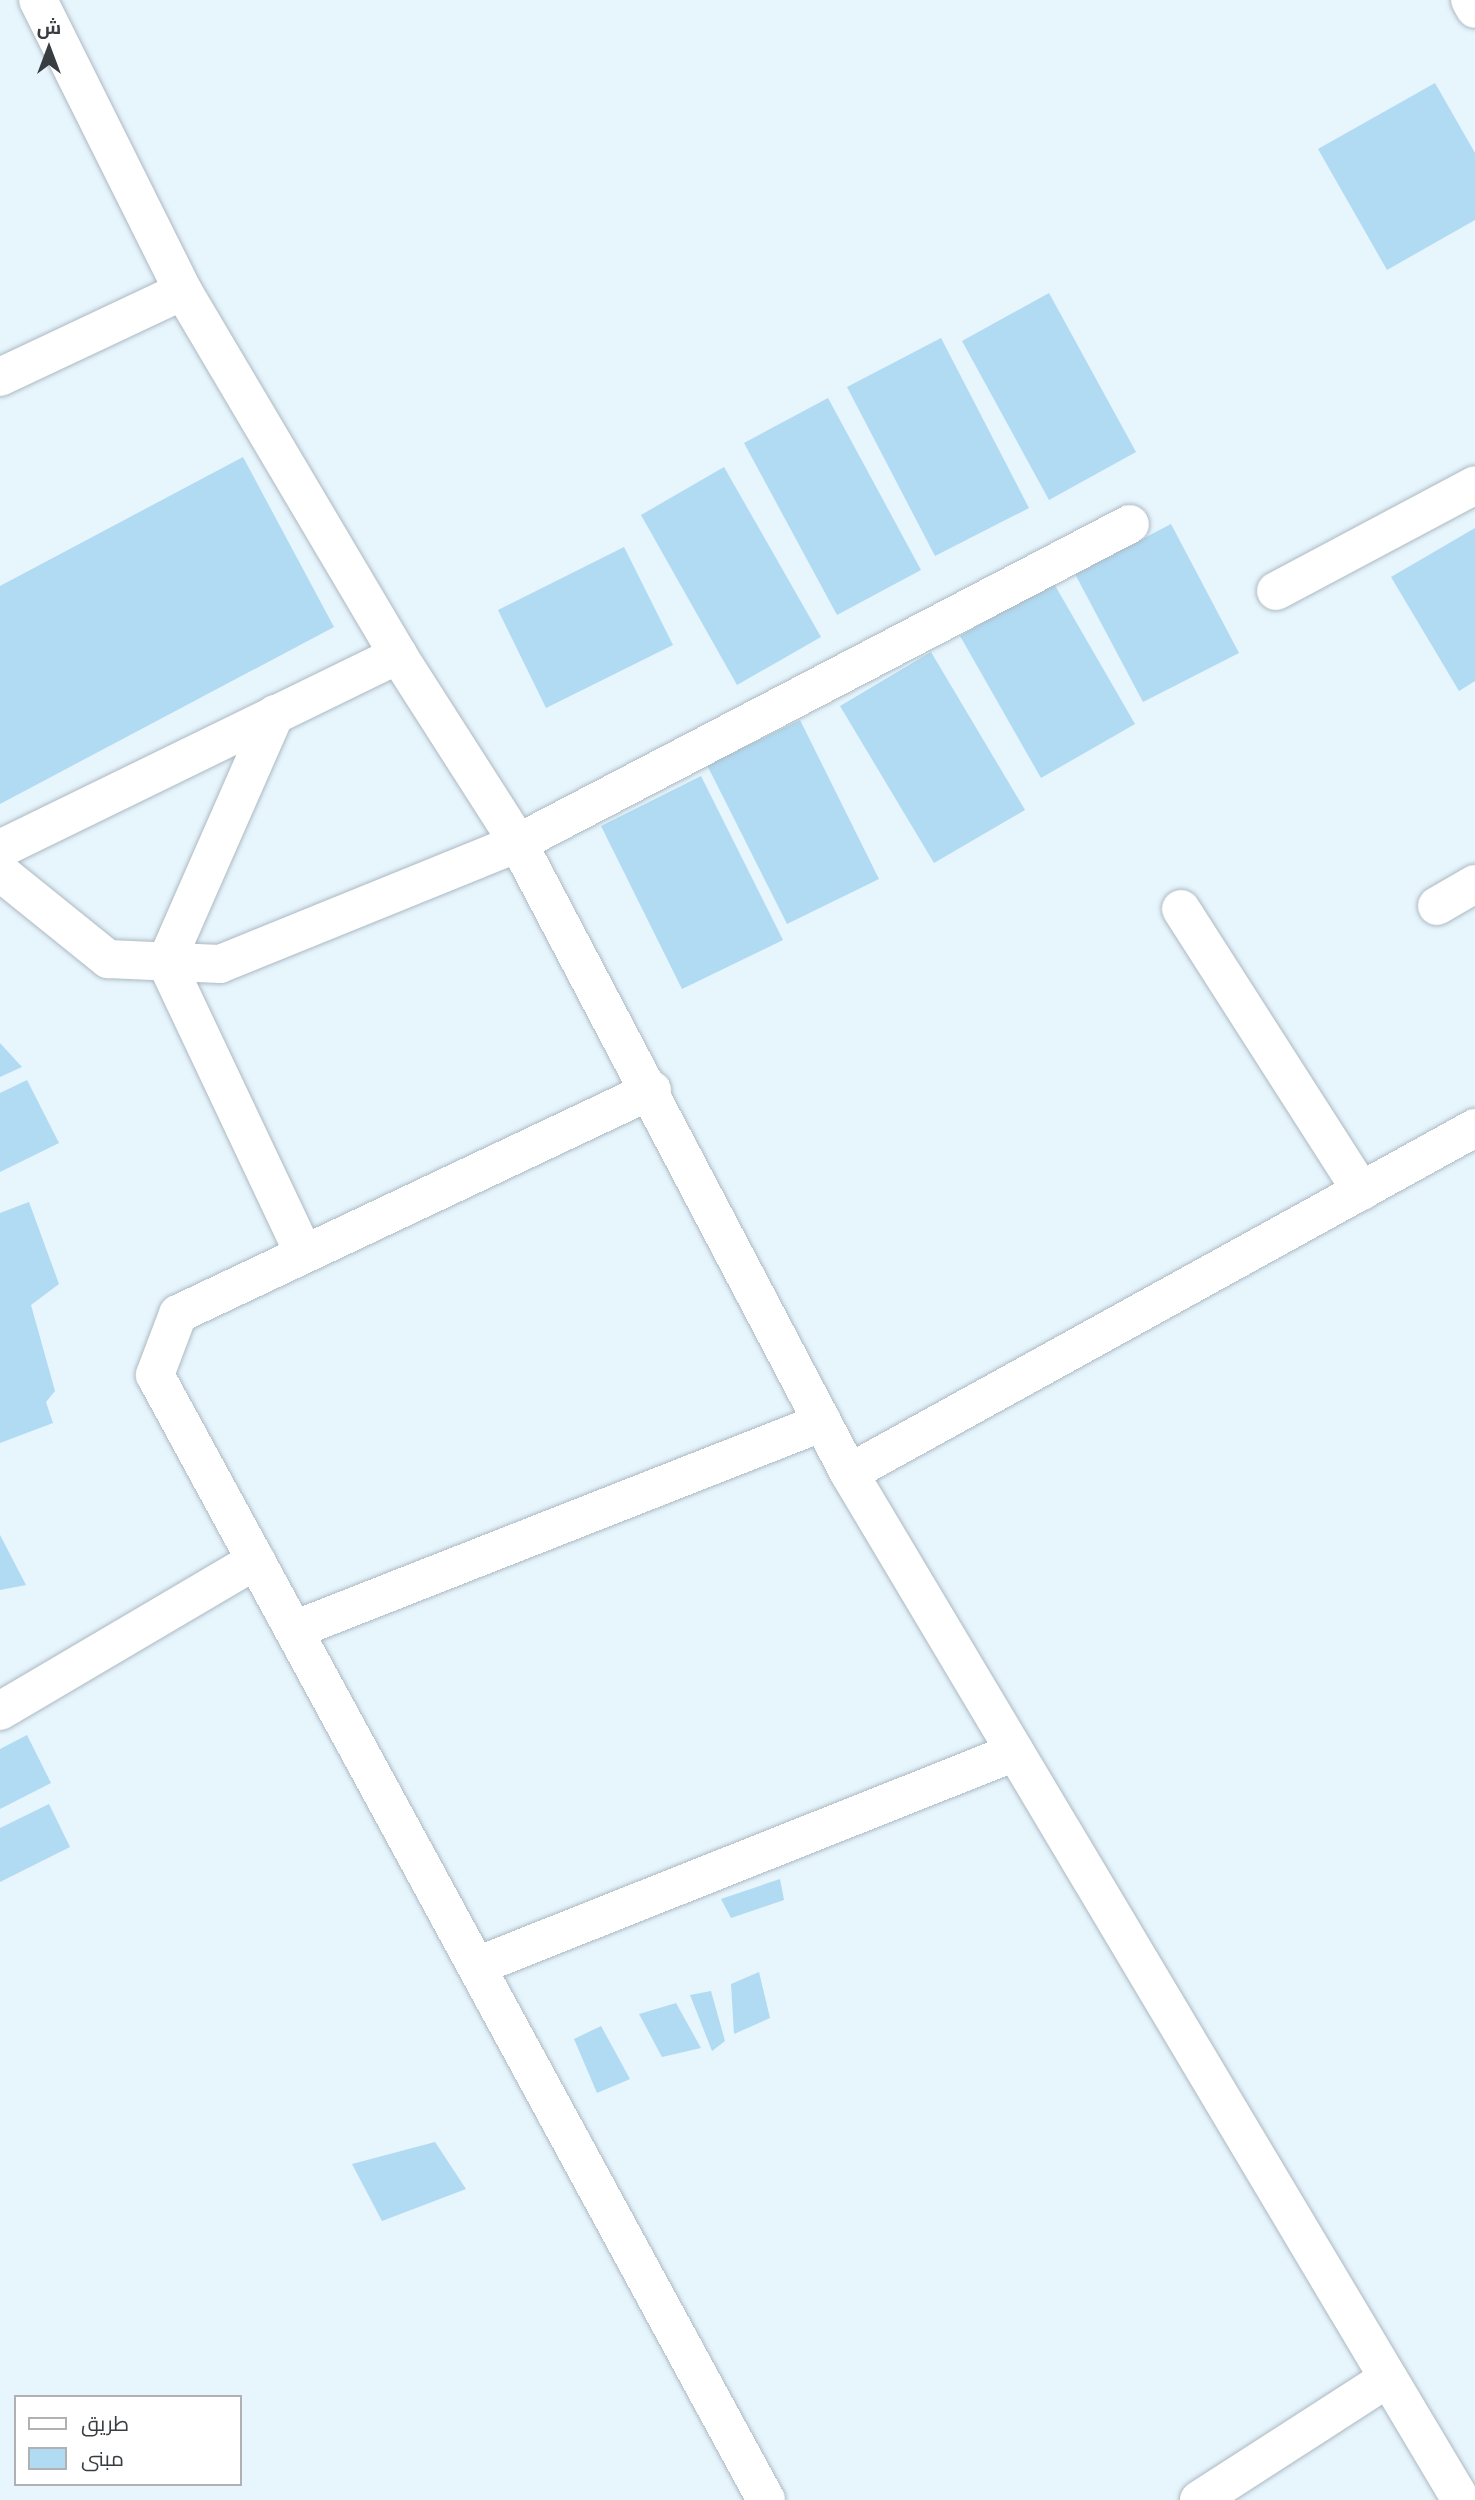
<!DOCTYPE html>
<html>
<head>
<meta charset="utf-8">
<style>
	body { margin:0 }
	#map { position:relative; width:1475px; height:2500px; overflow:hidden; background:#e7f5fd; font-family:Poppins,Cairo,sans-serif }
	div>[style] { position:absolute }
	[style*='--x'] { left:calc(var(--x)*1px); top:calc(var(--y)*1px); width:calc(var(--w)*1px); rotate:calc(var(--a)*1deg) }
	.building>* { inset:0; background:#b1daf3 }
	.roads { filter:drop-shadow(0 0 2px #acb9c1) drop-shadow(0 0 2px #acb9c1) }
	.minor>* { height:38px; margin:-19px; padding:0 19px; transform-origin:19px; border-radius:19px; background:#fff }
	span { translate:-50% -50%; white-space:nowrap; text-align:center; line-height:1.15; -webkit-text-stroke:6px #fff; paint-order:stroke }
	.legend { position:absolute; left:14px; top:2395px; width:228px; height:91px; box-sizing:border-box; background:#fff; border:2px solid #afb1b3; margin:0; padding:9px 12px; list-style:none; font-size:21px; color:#383d41 }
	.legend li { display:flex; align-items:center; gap:14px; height:35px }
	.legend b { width:35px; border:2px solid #afb1b3 }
	.north { position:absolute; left:14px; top:14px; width:70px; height:70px; -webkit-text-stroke:5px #fff; paint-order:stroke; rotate:0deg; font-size:19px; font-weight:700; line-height:28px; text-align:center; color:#383d41 }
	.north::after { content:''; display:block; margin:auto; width:24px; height:32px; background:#383d41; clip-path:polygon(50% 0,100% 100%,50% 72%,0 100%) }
</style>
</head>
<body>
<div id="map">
	<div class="building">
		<div style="clip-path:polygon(1435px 83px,1475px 153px,1475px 220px,1387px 270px,1318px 149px)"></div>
		<div style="clip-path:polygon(1049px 293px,1136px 452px,1049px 500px,962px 341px)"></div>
		<div style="clip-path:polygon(941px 338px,1029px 508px,935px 556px,847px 387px)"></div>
		<div style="clip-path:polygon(828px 398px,921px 570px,837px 615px,744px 443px)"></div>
		<div style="clip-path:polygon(243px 457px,334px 627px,0 804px,0 586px)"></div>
		<div style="clip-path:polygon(724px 467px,821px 637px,737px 685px,641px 515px)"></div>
		<div style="clip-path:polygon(1171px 524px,1239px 653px,1143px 702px,1075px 574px)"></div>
		<div style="clip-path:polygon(1475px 528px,1475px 681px,1459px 691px,1391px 577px)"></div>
		<div style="clip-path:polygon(624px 547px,673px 645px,546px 708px,498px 610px)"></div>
		<div style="clip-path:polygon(1053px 582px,1135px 724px,1041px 778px,960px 636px)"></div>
		<div style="clip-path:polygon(931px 652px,1025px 810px,934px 863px,840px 706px)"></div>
		<div style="clip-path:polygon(800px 720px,879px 879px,787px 924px,707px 765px)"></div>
		<div style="clip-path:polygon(701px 776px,783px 940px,682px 989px,601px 826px)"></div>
		<div style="clip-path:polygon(0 1043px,22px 1067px,0 1077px)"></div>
		<div style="clip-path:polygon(27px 1080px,59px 1143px,0 1172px,0 1093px)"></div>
		<div style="clip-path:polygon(29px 1202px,59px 1284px,31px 1305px,55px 1391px,46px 1402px,53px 1423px,0 1443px,0 1213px)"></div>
		<div style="clip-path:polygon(0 1535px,26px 1585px,0 1590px)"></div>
		<div style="clip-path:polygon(27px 1735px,51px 1783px,0 1809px,0 1749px)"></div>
		<div style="clip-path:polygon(49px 1804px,70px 1847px,0 1882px,0 1828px)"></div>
		<div style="clip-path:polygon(780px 1879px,784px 1900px,731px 1918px,721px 1899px)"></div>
		<div style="clip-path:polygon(759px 1972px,770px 2018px,734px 2034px,731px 1984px)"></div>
		<div style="clip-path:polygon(711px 1991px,725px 2041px,712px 2051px,690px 1995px)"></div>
		<div style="clip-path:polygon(676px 2003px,701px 2048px,662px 2057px,639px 2014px)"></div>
		<div style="clip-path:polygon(601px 2026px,630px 2079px,597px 2093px,574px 2039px)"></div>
		<div style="clip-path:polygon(435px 2142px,466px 2189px,382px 2221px,352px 2164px)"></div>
	</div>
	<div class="roads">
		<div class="minor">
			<div style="--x:38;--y:0;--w:325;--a:63.5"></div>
			<div style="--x:183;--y:291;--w:423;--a:59.4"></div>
			<div style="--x:398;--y:655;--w:223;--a:57.4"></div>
			<div style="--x:518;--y:843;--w:712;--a:62.28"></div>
			<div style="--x:849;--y:1473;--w:1196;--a:59.21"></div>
			<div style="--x:1470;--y:0;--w:10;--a:61"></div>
			<div style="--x:0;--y:377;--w:202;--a:-25.2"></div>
			<div style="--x:1276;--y:591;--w:225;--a:-28"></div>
			<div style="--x:275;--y:714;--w:271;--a:113.7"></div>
			<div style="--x:166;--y:962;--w:323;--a:64.7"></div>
			<div style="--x:0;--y:849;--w:443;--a:-26"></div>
			<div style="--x:0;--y:872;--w:139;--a:38.9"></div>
			<div style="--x:108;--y:959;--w:112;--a:2.6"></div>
			<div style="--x:220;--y:964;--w:322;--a:-22.1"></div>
			<div style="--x:518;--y:843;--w:690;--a:-27.53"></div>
			<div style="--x:1437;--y:906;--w:44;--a:-30.1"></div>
			<div style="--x:1181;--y:909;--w:335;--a:57.4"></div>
			<div style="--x:652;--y:1090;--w:524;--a:154.71"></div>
			<div style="--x:178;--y:1314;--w:65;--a:110.7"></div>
			<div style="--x:155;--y:1375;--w:1280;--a:61.49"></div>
			<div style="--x:849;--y:1473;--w:715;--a:-28.86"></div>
			<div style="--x:294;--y:1630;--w:568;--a:-21.46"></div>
			<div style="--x:0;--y:1711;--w:297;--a:-30.5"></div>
			<div style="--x:477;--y:1966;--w:579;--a:-21.69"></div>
			<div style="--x:1199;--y:2500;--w:225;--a:-32.8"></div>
		</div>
	</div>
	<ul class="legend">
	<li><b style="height:9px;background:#fff"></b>طريق</li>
	<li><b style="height:19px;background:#b1daf3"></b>مبنى</li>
	</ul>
	<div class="north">ش</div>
</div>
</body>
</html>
